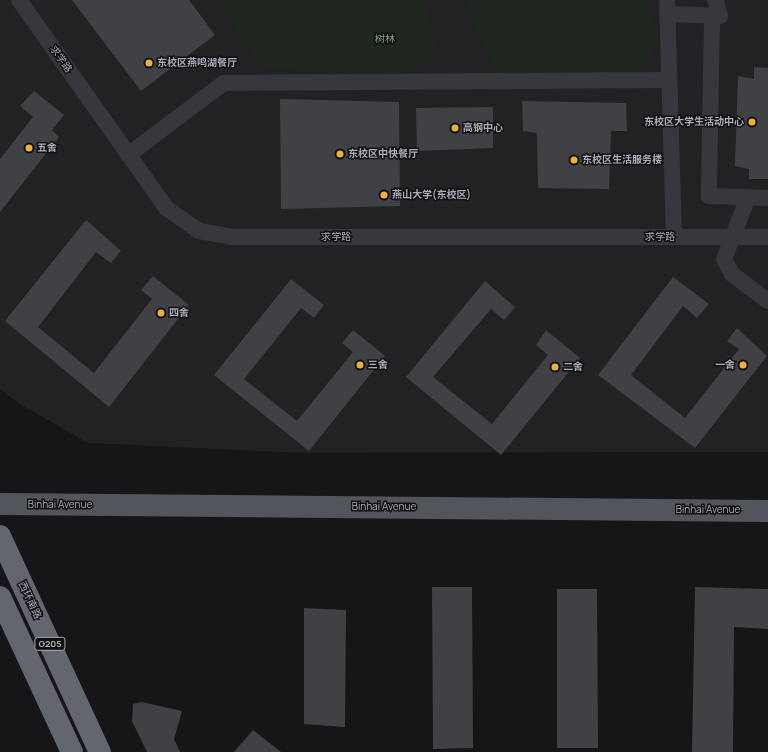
<!DOCTYPE html>
<html>
<head>
<meta charset="utf-8">
<style>
	body { margin:0 }
	#map { position:relative; width:768px; height:752px; overflow:hidden; background:#161618; font-family:Manrope,"Noto Sans SC",sans-serif }
	div>[style] { position:absolute }
	[style*='--x'] { left:calc(var(--x)*1px); top:calc(var(--y)*1px); width:calc(var(--w)*1px); rotate:calc(var(--a)*1deg) }
	.built>* { inset:0; background:#222225 }
	.green>* { inset:0; background:#1e261f }
	.building>* { inset:0; background:#404145 }
	.street>* { height:16px; margin:-8px; padding:0 8px; transform-origin:8px; border-radius:8px; background:#37383d }
	.primary>* { height:22px; margin:-11px; padding:0 11px; transform-origin:11px; border-radius:11px; background:#53555c }
	.highway>* { height:22px; margin:-11px; padding:0 11px; transform-origin:11px; border-radius:11px; background:#63666e }
	.dots>* { width:11px; height:11px; translate:-50% -50%; box-sizing:border-box; border:2px solid #111113; border-radius:50% }
	span { translate:-50% -50%; white-space:nowrap; text-align:center; line-height:1.15; -webkit-text-stroke:3px #111113; paint-order:stroke }
	.shield-label span { padding:1px 3px; background:#111113; border:1px solid; border-radius:3px; -webkit-text-stroke-width:0 }
	.shield-label { font-size:9px; color:#a8adb8; font-weight:700 }
	.park-label { font-size:10px; color:#7fa381 }
	.street-label { font-size:10px; color:#a8adb8 }
	.poi-label { font-size:10px; color:#a8adb8; font-weight:700 }
	.left { translate:0 -50%; text-align:left }
	.right { translate:-100% -50%; text-align:right }
</style>
</head>
<body>
<div id="map">
	<div class="built">
		<div style="clip-path:polygon(0 0,768px 0,768px 452px,304px 453px,88px 443px,18px 403px,0 389px)"></div>
	</div>
	<div class="green">
		<div style="clip-path:polygon(217px 0,425px 0,438px 50px,400px 80px,261px 67px)"></div>
		<div style="clip-path:polygon(464px 0,645px 0,659px 42px,634px 84px,497px 77px)"></div>
	</div>
	<div class="building">
		<div style="clip-path:polygon(72px 0,189px 0,215px 35px,141px 91px)"></div>
		<div style="clip-path:polygon(754px 67px,768px 68px,768px 179px,749px 179px,749px 169px,735px 166px,738px 76px,754px 79px)"></div>
		<div style="clip-path:polygon(34px 91px,64px 115px,52px 130px,59px 137px,0 212px,0 159px,33px 117px,20px 106px)"></div>
		<div style="clip-path:polygon(280px 99px,399px 102px,400px 206px,281px 209px)"></div>
		<div style="clip-path:polygon(522px 101px,626px 103px,627px 131px,611px 131px,609px 189px,538px 188px,537px 133px,523px 131px)"></div>
		<div style="clip-path:polygon(493px 107px,493px 148px,417px 151px,416px 108px)"></div>
		<div style="clip-path:polygon(86px 220px,121px 251px,111px 263px,96px 252px,38px 327px,94px 373px,152px 299px,141px 290px,153px 276px,189px 305px,109px 407px,5px 321px)"></div>
		<div style="clip-path:polygon(673px 277px,709px 304px,697px 318px,683px 306px,631px 375px,685px 418px,739px 349px,727px 341px,737px 328px,767px 356px,695px 448px,598px 375px)"></div>
		<div style="clip-path:polygon(291px 279px,324px 305px,314px 318px,301px 308px,244px 379px,297px 421px,353px 352px,342px 343px,353px 330px,385px 356px,309px 451px,214px 375px)"></div>
		<div style="clip-path:polygon(485px 281px,515px 307px,504px 320px,491px 309px,433px 377px,492px 424px,548px 355px,536px 345px,546px 330px,580px 358px,501px 455px,406px 377px)"></div>
		<div style="clip-path:polygon(432px 587px,472px 587px,473px 748px,433px 749px)"></div>
		<div style="clip-path:polygon(695px 587px,768px 589px,768px 629px,734px 627px,733px 752px,692px 752px)"></div>
		<div style="clip-path:polygon(557px 589px,597px 589px,598px 748px,557px 748px)"></div>
		<div style="clip-path:polygon(304px 608px,346px 610px,345px 727px,304px 724px)"></div>
		<div style="clip-path:polygon(142px 702px,182px 711px,174px 739px,180px 752px,147px 752px,132px 721px,133px 704px)"></div>
		<div style="clip-path:polygon(253px 730px,281px 752px,234px 752px)"></div>
	</div>
	<div class="street">
		<div style="--x:19;--y:0;--w:255;--a:54.7"></div>
		<div style="--x:166;--y:208;--w:40;--a:34.9"></div>
		<div style="--x:199;--y:231;--w:34;--a:10"></div>
		<div style="--x:232;--y:237;--w:536;--a:0"></div>
		<div style="--x:667;--y:0;--w:237;--a:88.3"></div>
		<div style="--x:668;--y:14;--w:52;--a:2.2"></div>
		<div style="--x:720;--y:16;--w:17;--a:-107"></div>
		<div style="--x:712;--y:16;--w:180;--a:91"></div>
		<div style="--x:709;--y:196;--w:59;--a:1.9"></div>
		<div style="--x:128;--y:155;--w:120;--a:-36.9"></div>
		<div style="--x:224;--y:83;--w:445;--a:-0.4"></div>
		<div style="--x:748;--y:197;--w:66;--a:111.2"></div>
		<div style="--x:724;--y:259;--w:17;--a:62"></div>
		<div style="--x:732;--y:274;--w:45;--a:36.9"></div>
	</div>
	<div class="primary">
		<div style="--x:0;--y:504;--w:768;--a:0.52"></div>
	</div>
	<div class="highway">
		<div style="--x:0;--y:536;--w:238;--a:65.2"></div>
		<div style="--x:0;--y:597;--w:171;--a:65.1"></div>
	</div>
	<div class="dots">
		<div style="left:149px;top:63px;background:#f2b134"></div>
		<div style="left:752px;top:122px;background:#f2b134"></div>
		<div style="left:455px;top:128px;background:#f2b134"></div>
		<div style="left:29px;top:148px;background:#f2b134"></div>
		<div style="left:340px;top:154px;background:#f2b134"></div>
		<div style="left:574px;top:160px;background:#f2b134"></div>
		<div style="left:384px;top:195px;background:#f2b134"></div>
		<div style="left:161px;top:313px;background:#f2b134"></div>
		<div style="left:360px;top:365px;background:#f2b134"></div>
		<div style="left:743px;top:365px;background:#f2b134"></div>
		<div style="left:555px;top:367px;background:#f2b134"></div>
	</div>
	<div class="shield-label">
		<span style="left:50px;top:644px">G205</span>
	</div>
	<div class="park-label">
		<span style="left:385px;top:39px">树林</span>
	</div>
	<div class="street-label">
		<span style="left:61px;top:59px;rotate:55deg">求学路</span>
		<span style="left:336px;top:237px">求学路</span>
		<span style="left:660px;top:237px">求学路</span>
		<span style="left:60px;top:505px">Binhai Avenue</span>
		<span style="left:384px;top:507px">Binhai Avenue</span>
		<span style="left:708px;top:510px">Binhai Avenue</span>
		<span style="left:30px;top:600px;rotate:65deg">西环南路</span>
	</div>
	<div class="poi-label">
		<span class="left" style="left:157px;top:63px">东校区燕鸣湖餐厅</span>
		<span class="right" style="left:744px;top:122px">东校区大学生活动中心</span>
		<span class="left" style="left:463px;top:128px">高钢中心</span>
		<span class="left" style="left:37px;top:148px">五舍</span>
		<span class="left" style="left:348px;top:154px">东校区中快餐厅</span>
		<span class="left" style="left:582px;top:160px">东校区生活服务楼</span>
		<span class="left" style="left:392px;top:195px">燕山大学(东校区)</span>
		<span class="left" style="left:169px;top:313px">四舍</span>
		<span class="left" style="left:368px;top:365px">三舍</span>
		<span class="right" style="left:735px;top:365px">一舍</span>
		<span class="left" style="left:563px;top:367px">二舍</span>
	</div>
</div>
</body>
</html>
